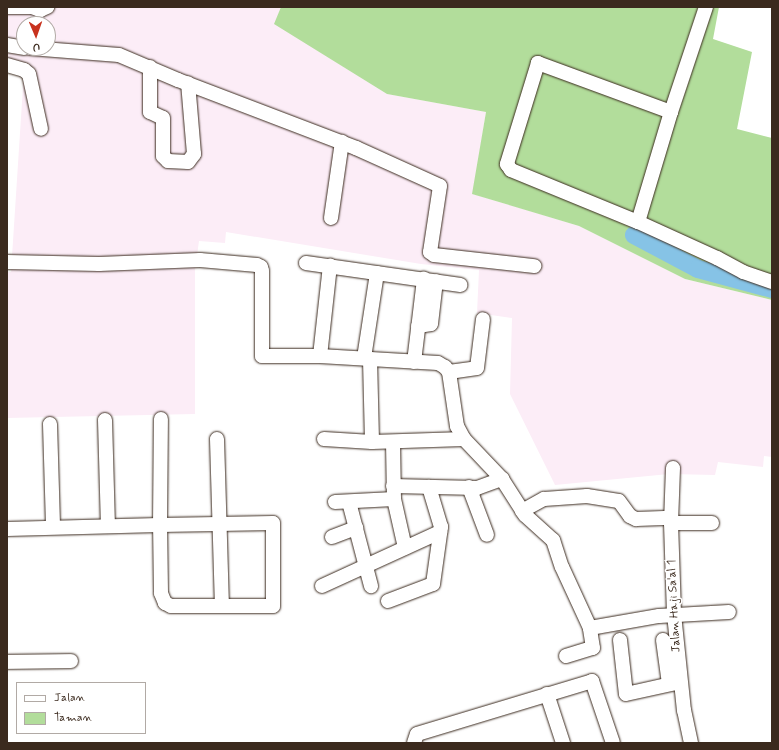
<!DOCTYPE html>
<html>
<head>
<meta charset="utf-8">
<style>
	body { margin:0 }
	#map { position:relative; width:779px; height:750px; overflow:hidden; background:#fff; font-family:Mynerve,sans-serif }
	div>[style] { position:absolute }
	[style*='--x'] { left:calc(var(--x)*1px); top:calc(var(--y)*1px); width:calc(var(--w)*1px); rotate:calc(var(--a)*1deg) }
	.built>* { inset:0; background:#fcedf7 }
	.green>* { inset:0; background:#b2dd9b }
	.river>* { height:18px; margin:-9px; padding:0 9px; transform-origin:9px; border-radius:9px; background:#86c3e6 }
	.roads { filter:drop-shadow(0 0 1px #3b2a1e) drop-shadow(0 0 1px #3b2a1e) }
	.minor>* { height:14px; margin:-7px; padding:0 7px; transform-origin:7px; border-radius:7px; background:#fff }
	span { translate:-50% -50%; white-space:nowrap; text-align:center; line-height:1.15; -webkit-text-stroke:3px #fff; paint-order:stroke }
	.street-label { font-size:12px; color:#3b2a1e }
	.frame { position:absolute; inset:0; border:8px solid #3b2a1e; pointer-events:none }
	.legend { position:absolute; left:16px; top:682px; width:130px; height:52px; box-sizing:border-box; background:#fff; border:1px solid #b1aaa5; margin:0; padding:5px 7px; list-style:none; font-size:12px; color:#3b2a1e }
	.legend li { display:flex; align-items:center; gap:8px; height:20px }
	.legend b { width:20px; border:1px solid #b1aaa5 }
	.north { position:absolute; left:16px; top:16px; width:40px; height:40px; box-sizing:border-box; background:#fff; border:1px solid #b1aaa5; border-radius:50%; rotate:178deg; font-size:11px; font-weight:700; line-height:16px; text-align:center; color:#3b2a1e }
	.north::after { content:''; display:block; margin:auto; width:14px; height:18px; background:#c8321e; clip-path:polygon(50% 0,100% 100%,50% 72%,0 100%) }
</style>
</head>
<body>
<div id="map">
	<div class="built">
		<div style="clip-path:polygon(evenodd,7px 7px,281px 7px,275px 24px,387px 94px,486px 112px,473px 194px,579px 226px,685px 279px,772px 300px,772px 457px,764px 456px,763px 467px,718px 462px,715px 475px,669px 474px,555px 485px,510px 394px,512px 318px,477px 313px,479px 270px,421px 264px,226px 232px,225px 243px,199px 241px,195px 270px,195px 414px,7px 418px,7px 272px,11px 272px,24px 71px,7px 68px,7px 7px,24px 24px,48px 24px,48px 48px,24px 48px,24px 24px)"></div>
	</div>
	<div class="green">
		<div style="clip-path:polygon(281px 7px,719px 7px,713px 39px,752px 52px,737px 129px,772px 138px,772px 300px,685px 279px,579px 226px,472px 194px,486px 112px,387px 94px,274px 24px)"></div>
	</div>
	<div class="river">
		<div style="--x:634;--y:235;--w:72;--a:28"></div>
		<div style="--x:698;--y:269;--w:77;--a:15.1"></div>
	</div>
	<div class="roads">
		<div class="minor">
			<div style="--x:7;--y:7;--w:25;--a:0"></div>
			<div style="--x:32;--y:7;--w:9;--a:21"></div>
			<div style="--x:40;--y:10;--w:8;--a:-23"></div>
			<div style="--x:7;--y:45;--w:17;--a:10"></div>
			<div style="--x:30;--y:48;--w:89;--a:4.5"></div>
			<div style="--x:119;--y:55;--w:64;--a:23"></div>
			<div style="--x:178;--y:80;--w:191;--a:20.9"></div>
			<div style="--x:356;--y:148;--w:92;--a:24.3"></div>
			<div style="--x:440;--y:186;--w:67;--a:98.6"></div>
			<div style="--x:430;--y:252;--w:5;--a:37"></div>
			<div style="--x:434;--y:255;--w:101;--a:6.3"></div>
			<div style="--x:7;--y:65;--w:18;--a:16"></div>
			<div style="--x:24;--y:70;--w:6;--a:39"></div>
			<div style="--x:29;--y:74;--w:56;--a:77.7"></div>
			<div style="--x:150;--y:67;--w:45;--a:90"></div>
			<div style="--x:150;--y:112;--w:14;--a:25"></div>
			<div style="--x:163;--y:118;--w:38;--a:90"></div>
			<div style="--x:163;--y:156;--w:7;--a:45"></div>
			<div style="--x:168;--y:161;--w:20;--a:3"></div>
			<div style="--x:188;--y:162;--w:10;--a:-53"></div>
			<div style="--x:194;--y:154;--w:71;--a:-94.8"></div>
			<div style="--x:671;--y:112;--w:142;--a:-159.8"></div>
			<div style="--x:538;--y:63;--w:106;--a:107.1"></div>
			<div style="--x:507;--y:164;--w:7;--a:56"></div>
			<div style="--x:511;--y:170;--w:137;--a:22.3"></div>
			<div style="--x:638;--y:222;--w:87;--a:24.5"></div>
			<div style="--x:717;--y:258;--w:30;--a:28"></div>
			<div style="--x:743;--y:272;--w:31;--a:19"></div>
			<div style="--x:331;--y:218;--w:77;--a:-81.8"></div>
			<div style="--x:638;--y:222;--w:115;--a:-73.3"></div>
			<div style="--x:671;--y:112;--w:111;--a:-71.6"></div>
			<div style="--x:7;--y:262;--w:92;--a:1.2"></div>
			<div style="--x:99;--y:264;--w:101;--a:-2.3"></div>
			<div style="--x:200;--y:260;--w:57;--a:5"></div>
			<div style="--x:257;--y:265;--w:4;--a:27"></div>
			<div style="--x:261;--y:267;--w:4;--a:76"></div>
			<div style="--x:262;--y:271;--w:85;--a:90"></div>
			<div style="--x:262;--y:356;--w:58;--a:0"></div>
			<div style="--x:320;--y:356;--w:118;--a:3.4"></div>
			<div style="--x:438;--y:363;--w:8;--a:30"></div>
			<div style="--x:445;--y:367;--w:6;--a:51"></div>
			<div style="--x:449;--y:372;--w:55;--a:81.6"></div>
			<div style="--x:457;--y:426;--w:15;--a:62"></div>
			<div style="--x:464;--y:439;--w:55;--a:46.5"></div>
			<div style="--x:502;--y:479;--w:43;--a:57.4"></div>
			<div style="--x:525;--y:515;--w:38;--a:42"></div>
			<div style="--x:553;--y:540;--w:28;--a:72"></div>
			<div style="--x:562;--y:567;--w:67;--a:65.3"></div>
			<div style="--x:590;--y:628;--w:70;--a:-9.9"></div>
			<div style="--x:659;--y:616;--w:70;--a:-3.3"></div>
			<div style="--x:306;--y:263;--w:156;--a:8.1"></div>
			<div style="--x:418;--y:326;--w:13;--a:-9"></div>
			<div style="--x:431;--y:324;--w:43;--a:-83.4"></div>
			<div style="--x:320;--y:356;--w:91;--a:-83.7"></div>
			<div style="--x:364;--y:358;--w:86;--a:-81.3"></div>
			<div style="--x:370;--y:359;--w:83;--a:88.6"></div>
			<div style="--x:372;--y:442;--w:92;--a:-1.9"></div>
			<div style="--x:414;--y:362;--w:84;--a:-83.1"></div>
			<div style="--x:449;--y:372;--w:28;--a:-8"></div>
			<div style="--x:477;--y:368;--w:49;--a:-83"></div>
			<div style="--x:105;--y:420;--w:106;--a:88.4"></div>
			<div style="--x:50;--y:424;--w:103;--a:88.3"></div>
			<div style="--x:217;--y:439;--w:167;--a:88.3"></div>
			<div style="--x:324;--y:439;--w:48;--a:3.6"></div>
			<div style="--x:393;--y:442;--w:57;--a:89"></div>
			<div style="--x:394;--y:499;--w:50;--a:77.3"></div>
			<div style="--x:673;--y:468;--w:55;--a:92.1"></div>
			<div style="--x:671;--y:523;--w:91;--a:88.1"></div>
			<div style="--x:674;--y:614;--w:97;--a:84.1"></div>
			<div style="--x:684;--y:710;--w:34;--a:78"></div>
			<div style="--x:393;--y:486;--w:84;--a:1.4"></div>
			<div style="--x:477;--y:488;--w:27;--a:-20"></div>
			<div style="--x:469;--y:487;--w:51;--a:69.4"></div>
			<div style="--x:335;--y:502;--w:59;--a:-2.9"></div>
			<div style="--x:349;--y:502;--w:87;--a:75.3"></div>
			<div style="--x:522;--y:511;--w:25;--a:-29"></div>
			<div style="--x:544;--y:499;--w:43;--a:-4"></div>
			<div style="--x:587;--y:496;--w:32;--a:9"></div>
			<div style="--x:619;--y:501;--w:19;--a:54"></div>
			<div style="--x:630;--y:516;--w:7;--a:27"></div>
			<div style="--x:636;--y:519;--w:35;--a:-2"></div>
			<div style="--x:671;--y:523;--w:41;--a:0"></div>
			<div style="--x:7;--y:529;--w:152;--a:-1.5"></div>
			<div style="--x:159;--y:525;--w:1;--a:0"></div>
			<div style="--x:160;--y:525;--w:58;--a:-1"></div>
			<div style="--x:218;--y:524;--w:55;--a:-1"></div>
			<div style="--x:273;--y:523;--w:83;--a:90"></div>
			<div style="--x:273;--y:606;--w:102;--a:180"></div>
			<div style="--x:171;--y:606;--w:7;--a:-153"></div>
			<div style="--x:165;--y:603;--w:11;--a:-112"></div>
			<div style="--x:161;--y:593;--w:68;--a:-90.8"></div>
			<div style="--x:160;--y:525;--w:106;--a:-89.5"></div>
			<div style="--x:332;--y:537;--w:26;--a:-21"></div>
			<div style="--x:322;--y:586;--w:130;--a:-24.6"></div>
			<div style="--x:388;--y:601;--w:48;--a:-20.7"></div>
			<div style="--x:433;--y:584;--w:58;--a:-82"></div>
			<div style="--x:441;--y:527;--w:42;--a:-106.7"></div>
			<div style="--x:620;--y:640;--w:54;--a:83.7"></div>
			<div style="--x:626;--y:694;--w:55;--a:-12.5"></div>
			<div style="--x:663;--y:640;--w:44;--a:82.2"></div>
			<div style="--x:566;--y:656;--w:28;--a:-17"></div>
			<div style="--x:593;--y:648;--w:20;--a:-99"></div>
			<div style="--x:7;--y:662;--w:64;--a:-0.9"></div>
			<div style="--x:547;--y:694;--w:52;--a:71.9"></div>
			<div style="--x:414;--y:743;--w:9;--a:-72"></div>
			<div style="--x:417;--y:734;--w:183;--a:-16.8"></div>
			<div style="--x:592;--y:681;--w:65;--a:71.3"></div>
		</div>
	</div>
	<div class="street-label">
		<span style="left:675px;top:606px;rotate:-93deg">Jalan Haji Sa'al 1</span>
	</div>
	<div class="frame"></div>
	<ul class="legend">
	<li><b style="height:5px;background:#fff"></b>Jalan</li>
	<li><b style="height:11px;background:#b2dd9b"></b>Taman</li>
	</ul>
	<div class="north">U</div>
</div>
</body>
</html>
